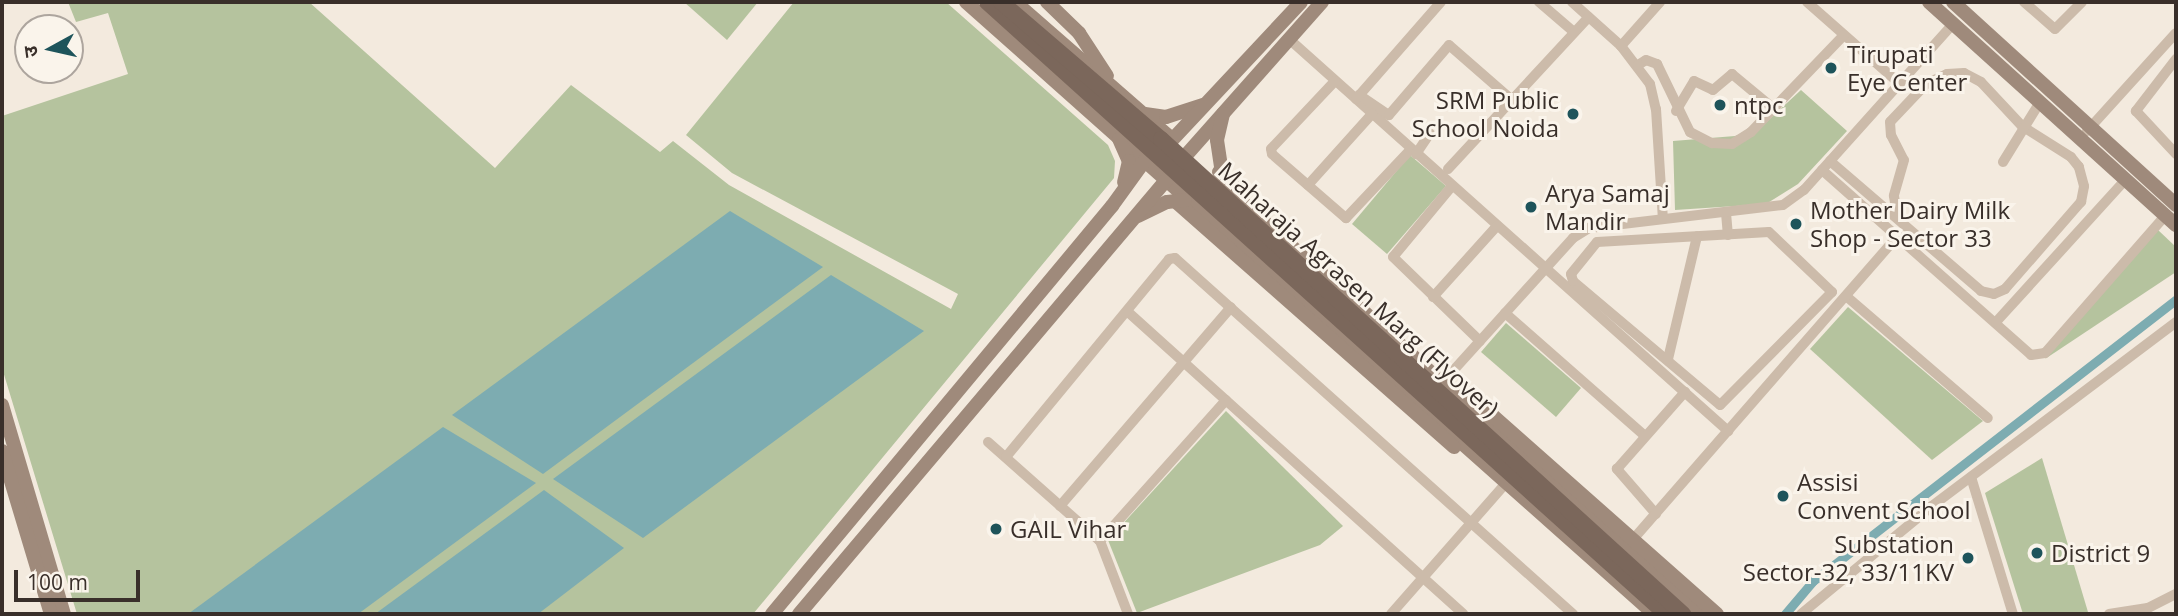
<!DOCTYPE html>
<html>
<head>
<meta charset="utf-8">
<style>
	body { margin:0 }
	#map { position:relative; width:2178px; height:616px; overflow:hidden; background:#f3eade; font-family:"Open Sans","Noto Sans Devanagari",sans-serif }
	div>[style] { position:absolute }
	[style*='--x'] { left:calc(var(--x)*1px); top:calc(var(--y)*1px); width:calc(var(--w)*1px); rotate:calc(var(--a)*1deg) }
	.green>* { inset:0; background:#b5c39e }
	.water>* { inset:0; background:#7dacb1 }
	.canal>* { height:9px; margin:-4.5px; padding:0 4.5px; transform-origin:4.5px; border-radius:4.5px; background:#7dacb1 }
	.street>* { height:10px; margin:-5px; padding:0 5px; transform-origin:5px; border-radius:5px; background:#cba }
	.secondary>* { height:14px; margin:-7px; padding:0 7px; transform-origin:7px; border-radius:7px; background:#9f8a7b }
	.primary-bridge>* { height:16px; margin:-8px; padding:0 8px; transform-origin:8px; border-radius:8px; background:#7b675b }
	.dots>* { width:19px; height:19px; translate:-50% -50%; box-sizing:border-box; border:4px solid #faf4eb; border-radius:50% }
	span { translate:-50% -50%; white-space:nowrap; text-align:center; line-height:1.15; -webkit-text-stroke:6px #faf4eb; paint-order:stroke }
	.poi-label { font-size:24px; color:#392f2a }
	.left { translate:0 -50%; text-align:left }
	.right { translate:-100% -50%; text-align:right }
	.street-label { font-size:24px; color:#392f2a }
	.frame { position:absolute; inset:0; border:4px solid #392f2a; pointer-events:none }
	.north { position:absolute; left:14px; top:14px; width:70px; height:70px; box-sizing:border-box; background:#faf4eb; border:2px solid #ada59e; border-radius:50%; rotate:262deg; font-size:19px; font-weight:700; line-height:28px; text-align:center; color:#392f2a }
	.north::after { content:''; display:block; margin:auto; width:24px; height:32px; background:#1e545b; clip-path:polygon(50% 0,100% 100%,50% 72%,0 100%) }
	.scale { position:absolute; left:14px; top:570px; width:126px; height:32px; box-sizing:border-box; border:4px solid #392f2a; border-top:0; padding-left:9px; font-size:21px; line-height:24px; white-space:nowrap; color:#392f2a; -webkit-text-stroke:5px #faf4eb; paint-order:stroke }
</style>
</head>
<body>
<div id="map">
	<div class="green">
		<div style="clip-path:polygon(68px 2px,309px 2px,495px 168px,571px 85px,660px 152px,673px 141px,729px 185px,951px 309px,958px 294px,732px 173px,686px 135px,794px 2px,946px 2px,1108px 145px,1115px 161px,1114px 178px,753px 614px,77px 614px,2px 368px,2px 116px,128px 74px,108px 13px,76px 22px)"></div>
		<div style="clip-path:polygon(684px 2px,758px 2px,727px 40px)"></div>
		<div style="clip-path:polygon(1801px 90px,1847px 131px,1798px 184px,1766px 204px,1675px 210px,1673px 141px,1735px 136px,1761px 127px)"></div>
		<div style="clip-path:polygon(1410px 155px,1446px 186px,1387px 254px,1352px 224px)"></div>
		<div style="clip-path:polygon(2158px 230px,2176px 247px,2176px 272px,2045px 359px)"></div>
		<div style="clip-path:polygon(1848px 307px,1983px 421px,1932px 460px,1810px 349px)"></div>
		<div style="clip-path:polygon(1506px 323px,1581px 388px,1556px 417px,1481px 352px)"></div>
		<div style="clip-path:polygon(1226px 411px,1343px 526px,1320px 545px,1137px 613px,1108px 540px)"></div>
		<div style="clip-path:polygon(2042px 458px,2088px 612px,2082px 614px,2023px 614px,1985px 493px)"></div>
	</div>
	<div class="water">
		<div style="clip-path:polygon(730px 211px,823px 267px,543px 474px,452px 415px)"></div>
		<div style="clip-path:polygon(831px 275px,924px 331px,643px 538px,553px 479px)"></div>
		<div style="clip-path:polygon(443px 427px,536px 483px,358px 614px,188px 614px)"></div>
		<div style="clip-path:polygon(544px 490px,624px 548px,538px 614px,375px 614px)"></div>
	</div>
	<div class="canal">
		<div style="--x:1785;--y:614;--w:43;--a:-49.7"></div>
		<div style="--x:1813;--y:581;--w:460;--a:-37.8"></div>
	</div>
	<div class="street">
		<div style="--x:1539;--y:2;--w:46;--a:40.6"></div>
		<div style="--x:1572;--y:2;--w:66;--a:41.9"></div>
		<div style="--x:1621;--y:46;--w:48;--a:52.7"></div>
		<div style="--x:1650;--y:84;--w:26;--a:77"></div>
		<div style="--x:1656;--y:109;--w:110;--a:86.4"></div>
		<div style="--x:1807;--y:2;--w:124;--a:41.4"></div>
		<div style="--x:2024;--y:2;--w:41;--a:41.1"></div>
		<div style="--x:2055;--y:29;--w:38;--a:-45"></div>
		<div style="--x:1289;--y:39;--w:589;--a:41.76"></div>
		<div style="--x:1621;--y:46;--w:59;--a:-48.4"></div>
		<div style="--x:2176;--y:59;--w:66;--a:127.6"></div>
		<div style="--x:2136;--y:111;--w:59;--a:47.1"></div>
		<div style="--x:1638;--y:65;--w:9;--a:-32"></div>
		<div style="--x:1646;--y:60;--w:12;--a:20"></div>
		<div style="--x:1657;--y:64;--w:76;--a:64.1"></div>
		<div style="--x:1690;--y:132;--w:25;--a:27"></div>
		<div style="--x:1712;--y:143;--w:20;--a:3"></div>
		<div style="--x:1732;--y:144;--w:22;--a:-32"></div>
		<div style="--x:1751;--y:132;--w:134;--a:-46.2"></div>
		<div style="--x:1335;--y:81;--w:93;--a:133.3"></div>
		<div style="--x:1271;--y:149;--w:5;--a:79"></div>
		<div style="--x:1272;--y:154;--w:98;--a:40.9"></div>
		<div style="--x:1346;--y:218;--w:95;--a:-46.7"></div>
		<div style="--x:1359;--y:95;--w:36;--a:34"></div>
		<div style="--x:1389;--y:115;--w:92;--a:-49.4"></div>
		<div style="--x:1449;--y:45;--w:84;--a:41.1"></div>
		<div style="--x:1356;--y:99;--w:129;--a:-48.8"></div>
		<div style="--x:1676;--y:111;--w:35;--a:-59"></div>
		<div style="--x:1694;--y:81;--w:21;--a:25"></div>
		<div style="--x:1713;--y:90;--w:25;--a:-40"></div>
		<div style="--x:1732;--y:74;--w:55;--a:39.8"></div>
		<div style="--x:2087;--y:131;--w:132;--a:-47.8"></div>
		<div style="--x:1416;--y:154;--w:25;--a:-56"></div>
		<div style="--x:1830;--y:161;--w:199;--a:40.7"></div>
		<div style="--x:1981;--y:291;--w:13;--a:13"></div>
		<div style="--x:1994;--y:294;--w:12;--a:-24"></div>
		<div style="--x:2005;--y:289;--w:116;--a:-48.9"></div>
		<div style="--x:2081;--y:202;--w:16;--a:-79"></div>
		<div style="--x:2084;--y:186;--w:20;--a:-105"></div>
		<div style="--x:2079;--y:167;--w:13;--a:-129"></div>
		<div style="--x:2071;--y:157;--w:58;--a:-147.7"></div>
		<div style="--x:2022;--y:126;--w:60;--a:-133"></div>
		<div style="--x:1981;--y:82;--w:19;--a:-152"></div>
		<div style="--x:1964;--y:73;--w:17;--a:177"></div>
		<div style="--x:1947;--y:74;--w:23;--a:155"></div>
		<div style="--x:1926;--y:84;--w:52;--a:133.5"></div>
		<div style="--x:1890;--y:122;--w:13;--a:86"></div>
		<div style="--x:1891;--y:135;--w:28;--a:63"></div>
		<div style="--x:1904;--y:160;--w:37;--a:106"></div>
		<div style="--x:1894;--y:196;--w:21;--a:82"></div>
		<div style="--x:2003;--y:162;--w:70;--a:-58.3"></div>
		<div style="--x:1448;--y:169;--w:207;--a:-47.2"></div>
		<div style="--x:1822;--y:170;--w:279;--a:41.5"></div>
		<div style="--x:2031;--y:355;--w:14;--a:-8"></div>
		<div style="--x:2045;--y:353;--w:184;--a:-48.8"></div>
		<div style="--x:1308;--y:185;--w:96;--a:-48"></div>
		<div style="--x:1452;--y:186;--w:92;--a:129.7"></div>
		<div style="--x:1393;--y:257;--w:121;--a:44"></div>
		<div style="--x:1726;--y:213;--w:22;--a:85"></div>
		<div style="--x:1769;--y:232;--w:87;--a:43.6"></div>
		<div style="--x:1832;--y:292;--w:159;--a:134.7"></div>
		<div style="--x:1720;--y:405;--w:192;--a:-139.9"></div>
		<div style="--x:1573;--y:281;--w:7;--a:-106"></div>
		<div style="--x:1571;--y:274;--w:41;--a:-50.9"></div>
		<div style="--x:1597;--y:242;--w:172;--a:-3.3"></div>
		<div style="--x:1846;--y:296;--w:187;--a:40.7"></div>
		<div style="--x:1433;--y:297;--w:96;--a:-48"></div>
		<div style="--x:1128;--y:312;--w:451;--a:42"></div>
		<div style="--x:1505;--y:313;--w:186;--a:41.3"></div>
		<div style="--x:1996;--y:322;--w:193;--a:-47.7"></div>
		<div style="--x:1668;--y:359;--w:126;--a:-76.7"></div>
		<div style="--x:1442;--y:383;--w:195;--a:-47.9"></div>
		<div style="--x:1573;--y:238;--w:19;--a:-32"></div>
		<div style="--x:1589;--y:228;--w:195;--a:-6.8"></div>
		<div style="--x:1783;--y:205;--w:26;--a:-36"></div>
		<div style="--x:1804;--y:190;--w:223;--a:-48.1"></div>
		<div style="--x:988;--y:442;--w:149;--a:41.5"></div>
		<div style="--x:1100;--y:541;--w:78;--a:69"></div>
		<div style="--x:1006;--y:457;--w:256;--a:-50.5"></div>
		<div style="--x:1169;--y:259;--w:6;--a:-9"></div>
		<div style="--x:1175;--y:258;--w:534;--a:41.81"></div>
		<div style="--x:1971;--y:477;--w:143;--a:73"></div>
		<div style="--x:1060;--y:506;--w:262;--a:-49.3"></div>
		<div style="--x:1656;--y:514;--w:60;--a:-130.9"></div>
		<div style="--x:1617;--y:469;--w:103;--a:-48.6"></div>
		<div style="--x:1100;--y:541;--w:189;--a:-48.2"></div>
		<div style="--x:1629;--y:544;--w:409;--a:-48.9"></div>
		<div style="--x:1391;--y:614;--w:176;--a:-48.7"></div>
		<div style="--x:1801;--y:614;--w:170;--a:-39.5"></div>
		<div style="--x:1932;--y:506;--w:306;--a:-37"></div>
		<div style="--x:2109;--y:614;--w:39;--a:-9"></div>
		<div style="--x:2148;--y:608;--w:31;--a:-27"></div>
	</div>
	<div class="secondary">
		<div style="--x:966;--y:2;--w:921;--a:41.65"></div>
		<div style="--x:1015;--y:2;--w:206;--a:41.1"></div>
		<div style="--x:1047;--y:2;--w:45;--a:44.1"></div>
		<div style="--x:1079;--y:33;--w:51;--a:56.9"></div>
		<div style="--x:1929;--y:2;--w:333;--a:42.1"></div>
		<div style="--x:1953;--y:2;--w:302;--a:42.3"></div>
		<div style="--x:1145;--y:114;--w:21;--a:8"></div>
		<div style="--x:1166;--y:117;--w:39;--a:-18"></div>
		<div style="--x:1119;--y:139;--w:24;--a:66"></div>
		<div style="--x:1129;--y:161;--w:22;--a:103"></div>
		<div style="--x:1173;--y:139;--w:187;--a:-46.9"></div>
		<div style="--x:1188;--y:153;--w:202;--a:-48.4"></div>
		<div style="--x:1219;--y:172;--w:26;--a:40"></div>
		<div style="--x:1223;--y:180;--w:40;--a:-98.5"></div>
		<div style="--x:1217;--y:140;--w:27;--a:-77"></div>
		<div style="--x:1227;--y:188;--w:635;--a:42.13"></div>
		<div style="--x:1175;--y:201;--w:372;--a:41.4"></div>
		<div style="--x:1138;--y:216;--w:32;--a:-26"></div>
		<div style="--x:1167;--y:202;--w:18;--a:-6"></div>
		<div style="--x:1466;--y:392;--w:335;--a:41.5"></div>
		<div style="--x:2;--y:405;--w:218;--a:73.5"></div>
		<div style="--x:2;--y:451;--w:170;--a:73.3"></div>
		<div style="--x:772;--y:614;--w:531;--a:-50.19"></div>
		<div style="--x:1112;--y:206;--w:58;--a:-54.1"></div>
		<div style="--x:799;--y:614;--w:571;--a:-49.76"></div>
	</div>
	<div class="primary-bridge">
		<div style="--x:987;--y:2;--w:914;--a:42.03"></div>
		<div style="--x:1001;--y:2;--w:211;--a:40.6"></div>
		<div style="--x:1161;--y:139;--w:706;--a:42.3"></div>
	</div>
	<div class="dots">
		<div style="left:1831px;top:68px;background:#1e545b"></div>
		<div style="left:1720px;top:105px;background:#1e545b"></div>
		<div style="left:1573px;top:114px;background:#1e545b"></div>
		<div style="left:1531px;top:207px;background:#1e545b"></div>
		<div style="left:1796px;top:224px;background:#1e545b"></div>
		<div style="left:1783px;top:496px;background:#1e545b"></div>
		<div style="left:996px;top:529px;background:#1e545b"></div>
		<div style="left:2037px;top:553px;background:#1e545b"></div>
		<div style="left:1968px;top:558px;background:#1e545b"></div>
	</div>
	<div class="poi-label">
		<span class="left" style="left:1847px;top:68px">Tirupati<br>Eye Center</span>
		<span class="right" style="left:1559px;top:114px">SRM Public<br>School Noida</span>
		<span class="left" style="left:1734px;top:105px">ntpc</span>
		<span class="left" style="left:1545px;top:207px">Arya Samaj<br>Mandir</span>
		<span class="left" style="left:1810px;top:224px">Mother Dairy Milk<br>Shop - Sector 33</span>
		<span class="left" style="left:1797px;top:496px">Assisi<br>Convent School</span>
		<span class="left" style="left:1010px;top:529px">GAIL Vihar</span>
		<span class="right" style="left:1954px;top:558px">Substation<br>Sector-32, 33/11KV</span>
		<span class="left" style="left:2051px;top:553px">District 9</span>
	</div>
	<div class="street-label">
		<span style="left:1359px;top:289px;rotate:42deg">Maharaja Agrasen Marg (Flyover)</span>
	</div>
	<div class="frame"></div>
	<div class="north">उ</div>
	<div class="scale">100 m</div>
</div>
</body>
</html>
